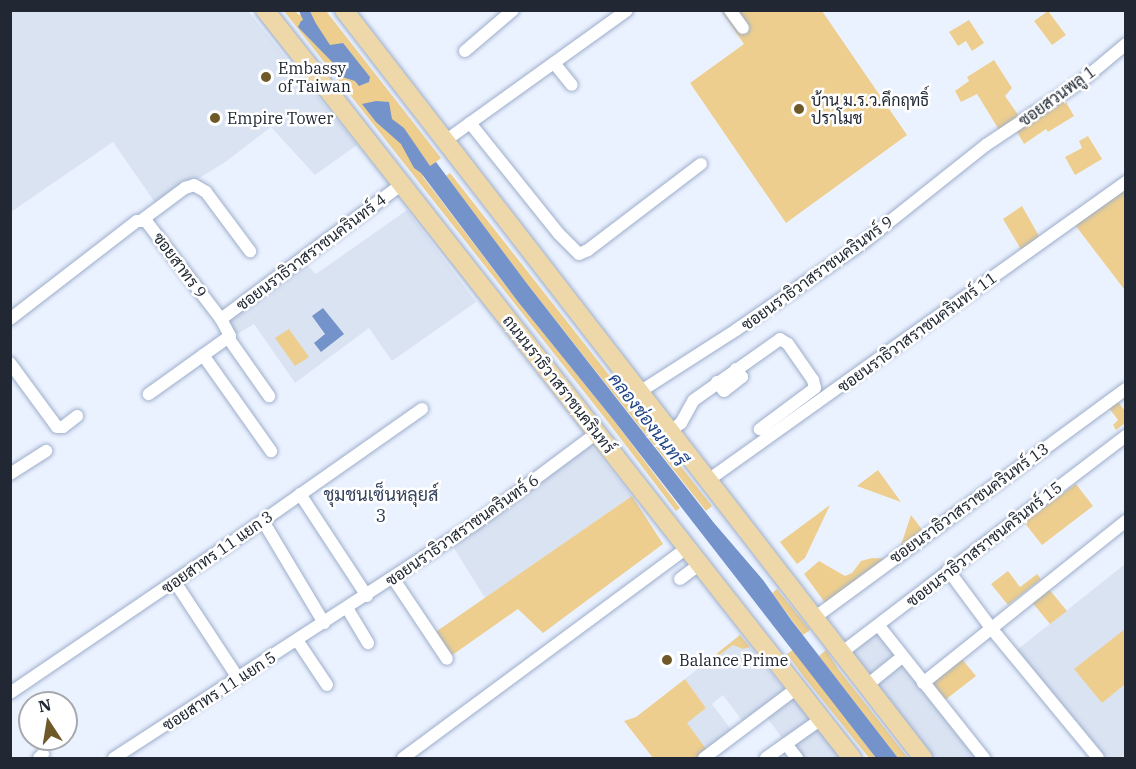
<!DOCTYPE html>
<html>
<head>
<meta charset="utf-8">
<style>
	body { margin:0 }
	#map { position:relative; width:1136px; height:769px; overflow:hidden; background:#ebf2ff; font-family:"IBM Plex Serif",Sarabun,serif }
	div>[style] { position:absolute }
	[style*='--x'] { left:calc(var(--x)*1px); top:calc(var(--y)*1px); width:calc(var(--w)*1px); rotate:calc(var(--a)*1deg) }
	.built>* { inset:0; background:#dae3f2 }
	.green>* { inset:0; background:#edce8e }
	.water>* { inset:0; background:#7493ca }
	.canal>* { height:10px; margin:-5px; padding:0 5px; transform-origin:5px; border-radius:5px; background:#7493ca }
	.roads { filter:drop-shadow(0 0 2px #9daecb) drop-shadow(0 0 2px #9daecb) }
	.street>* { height:12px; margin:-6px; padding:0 6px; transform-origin:6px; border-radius:6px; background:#fff }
	.primary>* { height:18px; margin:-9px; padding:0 9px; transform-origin:9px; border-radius:9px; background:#eed8a9 }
	.dots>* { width:16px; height:16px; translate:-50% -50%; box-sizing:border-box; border:3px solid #fff; border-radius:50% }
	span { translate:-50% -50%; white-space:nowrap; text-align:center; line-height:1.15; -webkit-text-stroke:5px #fff; paint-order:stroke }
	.poi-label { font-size:16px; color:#212833 }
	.left { translate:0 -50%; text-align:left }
	.street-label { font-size:16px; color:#212833 }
	.water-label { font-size:18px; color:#214487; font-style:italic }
	.neighbourhood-label { font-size:18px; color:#34425b }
	.frame { position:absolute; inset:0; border:12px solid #212833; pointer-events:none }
	.north { position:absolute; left:18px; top:691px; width:60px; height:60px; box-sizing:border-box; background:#fff; border:2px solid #a6a9ad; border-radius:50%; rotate:348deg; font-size:16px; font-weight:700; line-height:24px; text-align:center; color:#212833 }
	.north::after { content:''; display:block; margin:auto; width:21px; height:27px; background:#6f5929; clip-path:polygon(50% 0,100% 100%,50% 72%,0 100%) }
</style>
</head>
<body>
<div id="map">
	<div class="built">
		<div style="clip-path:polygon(11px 11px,248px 11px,357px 145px,315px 175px,271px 127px,224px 163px,156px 204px,113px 142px,11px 212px)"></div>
		<div style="clip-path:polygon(407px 210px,476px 302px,392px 361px,369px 328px,295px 383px,254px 324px,234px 336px,225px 320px,304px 262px,316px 274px)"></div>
		<div style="clip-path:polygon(591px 446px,632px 496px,485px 598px,452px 545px)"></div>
		<div style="clip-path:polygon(1125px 564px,1125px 754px,1120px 758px,1107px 758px,1017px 650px)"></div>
		<div style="clip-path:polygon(874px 623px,984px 758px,932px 758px,843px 645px)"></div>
		<div style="clip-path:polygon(740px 635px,786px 692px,743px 722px,723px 695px,712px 704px,733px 732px,707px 750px,686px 723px,706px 708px,685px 679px)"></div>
		<div style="clip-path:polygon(796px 695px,846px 758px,799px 758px,782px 738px,766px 716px)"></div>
	</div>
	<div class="green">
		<div style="clip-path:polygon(284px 11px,295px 11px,299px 15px,310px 11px,326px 11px,441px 158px,422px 173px,423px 177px,519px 303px,612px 418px,680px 508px,676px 511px,608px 422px)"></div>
		<div style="clip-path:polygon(721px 11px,822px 11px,907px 135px,786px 223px,690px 83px,744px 44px)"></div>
		<div style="clip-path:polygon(1048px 11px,1066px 35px,1052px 45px,1034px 21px)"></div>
		<div style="clip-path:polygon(969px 20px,984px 43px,972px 51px,966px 41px,958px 46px,949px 32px)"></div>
		<div style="clip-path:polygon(994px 60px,1012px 88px,1005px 96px,1021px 119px,1001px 133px,977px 94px,961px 102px,955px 91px,969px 81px,967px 77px)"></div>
		<div style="clip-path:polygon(1063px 97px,1074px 116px,1048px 132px,1046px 129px,1024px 144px,1016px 130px)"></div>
		<div style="clip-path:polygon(1088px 136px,1102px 159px,1075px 175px,1065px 157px,1082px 148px,1079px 141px)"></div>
		<div style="clip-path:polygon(450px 173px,712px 506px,706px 511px,528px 285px,446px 176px)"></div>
		<div style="clip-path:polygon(1125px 186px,1125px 288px,1124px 289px,1072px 221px)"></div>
		<div style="clip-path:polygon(1022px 206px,1040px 238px,1022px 251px,1003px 219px)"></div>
		<div style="clip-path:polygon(289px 329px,309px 357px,295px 366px,275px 338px)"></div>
		<div style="clip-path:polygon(1116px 399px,1125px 411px,1125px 423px,1116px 430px,1113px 425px,1118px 420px,1107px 405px)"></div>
		<div style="clip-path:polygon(878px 470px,901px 502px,857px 486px)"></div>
		<div style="clip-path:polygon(1076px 484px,1093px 506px,1042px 545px,1024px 522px)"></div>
		<div style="clip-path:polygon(632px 496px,663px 544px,543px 633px,518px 609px,448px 658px,434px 633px)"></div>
		<div style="clip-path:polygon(830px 505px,805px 558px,797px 564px,780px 542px)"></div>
		<div style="clip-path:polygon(911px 515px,924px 532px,899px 551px)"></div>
		<div style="clip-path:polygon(872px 558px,888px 559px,826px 604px,804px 574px,819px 561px,845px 576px,852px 573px,861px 561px)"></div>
		<div style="clip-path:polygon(1008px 571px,1020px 587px,1037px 574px,1041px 579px,1008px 605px,991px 584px)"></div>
		<div style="clip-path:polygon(1048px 588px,1067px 611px,1050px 624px,1031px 601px)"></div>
		<div style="clip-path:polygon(777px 589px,810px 630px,803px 635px,772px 593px)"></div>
		<div style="clip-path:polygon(1125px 629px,1125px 684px,1102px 703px,1074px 669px)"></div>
		<div style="clip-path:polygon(740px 635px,750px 647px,743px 649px,733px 645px,706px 665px,705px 663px)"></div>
		<div style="clip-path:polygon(793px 650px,810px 672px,876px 758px,869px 758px,804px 677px,787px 654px)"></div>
		<div style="clip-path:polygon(826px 650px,839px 670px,908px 758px,898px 758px,819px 656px)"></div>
		<div style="clip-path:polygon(962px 659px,976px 676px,945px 700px,932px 684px)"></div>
		<div style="clip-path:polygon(685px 679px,706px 708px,687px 723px,707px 750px,695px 758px,653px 758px,624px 721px,636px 717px)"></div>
	</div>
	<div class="water">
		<div style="clip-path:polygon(311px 16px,330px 45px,343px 43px,370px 77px,369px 82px,359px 86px,355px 81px,342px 77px,339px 69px,298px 27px,301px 21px)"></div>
		<div style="clip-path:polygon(376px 101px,389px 102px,392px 119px,404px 128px,430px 166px,436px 162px,528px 285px,714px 523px,763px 580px,792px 621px,898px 758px,876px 758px,612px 418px,519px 303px,421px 173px,414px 168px,401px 144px,376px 122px,362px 104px)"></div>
		<div style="clip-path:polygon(323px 308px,344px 334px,321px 352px,314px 343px,325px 334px,312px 316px)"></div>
	</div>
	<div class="canal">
		<div style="--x:304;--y:10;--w:21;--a:65"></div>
	</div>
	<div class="roads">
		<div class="street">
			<div style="--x:730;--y:10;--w:22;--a:54"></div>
			<div style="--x:465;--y:51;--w:63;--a:-40.5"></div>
			<div style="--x:554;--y:63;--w:28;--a:51"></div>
			<div style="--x:470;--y:123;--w:142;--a:51.3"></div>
			<div style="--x:559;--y:234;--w:28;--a:45"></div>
			<div style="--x:579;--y:254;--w:10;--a:-24"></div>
			<div style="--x:588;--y:250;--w:142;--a:-37.3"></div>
			<div style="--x:445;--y:141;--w:224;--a:-35.7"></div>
			<div style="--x:142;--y:220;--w:54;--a:-36.7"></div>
			<div style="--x:185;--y:188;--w:9;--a:-18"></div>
			<div style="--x:194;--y:185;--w:14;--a:30"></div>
			<div style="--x:206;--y:192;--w:74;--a:53.3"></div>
			<div style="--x:10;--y:319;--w:160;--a:-37.7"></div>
			<div style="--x:137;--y:221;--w:9;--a:0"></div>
			<div style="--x:146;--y:221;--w:123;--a:52.6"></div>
			<div style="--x:221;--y:319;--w:19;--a:62"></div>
			<div style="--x:230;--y:336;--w:100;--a:144.4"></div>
			<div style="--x:221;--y:319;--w:226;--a:-36.7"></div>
			<div style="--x:229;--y:339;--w:70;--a:54.9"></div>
			<div style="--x:203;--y:355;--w:118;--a:54.7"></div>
			<div style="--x:10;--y:363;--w:79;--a:53.7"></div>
			<div style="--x:57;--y:427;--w:6;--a:0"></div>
			<div style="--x:63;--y:427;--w:18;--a:-38"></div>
			<div style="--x:717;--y:382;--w:11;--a:52"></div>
			<div style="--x:724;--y:391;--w:23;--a:-38"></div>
			<div style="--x:742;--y:377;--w:10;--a:-127"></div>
			<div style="--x:641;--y:391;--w:113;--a:-32.7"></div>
			<div style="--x:736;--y:330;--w:155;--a:-34.5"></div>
			<div style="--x:864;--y:242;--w:156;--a:-38.5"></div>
			<div style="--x:986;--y:145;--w:117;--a:-33.8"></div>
			<div style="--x:1083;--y:80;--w:56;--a:-39.9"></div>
			<div style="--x:670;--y:431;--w:14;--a:-36"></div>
			<div style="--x:681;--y:423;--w:26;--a:-61"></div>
			<div style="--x:694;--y:400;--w:105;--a:-35.3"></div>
			<div style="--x:780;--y:339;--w:9;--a:32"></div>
			<div style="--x:788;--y:344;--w:44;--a:55.2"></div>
			<div style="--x:813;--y:380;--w:8;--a:76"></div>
			<div style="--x:815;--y:388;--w:69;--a:143.3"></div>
			<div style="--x:10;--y:474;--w:43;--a:-32.6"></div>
			<div style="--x:707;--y:481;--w:515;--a:-35.51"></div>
			<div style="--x:300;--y:494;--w:122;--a:56.7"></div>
			<div style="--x:263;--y:521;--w:119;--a:59.1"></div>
			<div style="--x:948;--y:570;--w:72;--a:53.4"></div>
			<div style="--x:991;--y:628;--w:168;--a:50.5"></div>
			<div style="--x:393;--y:578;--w:97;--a:56.3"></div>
			<div style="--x:680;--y:579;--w:25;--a:-37"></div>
			<div style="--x:175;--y:582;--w:115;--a:56.7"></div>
			<div style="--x:347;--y:608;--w:41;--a:59"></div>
			<div style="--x:814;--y:618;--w:387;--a:-36.3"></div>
			<div style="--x:879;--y:626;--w:169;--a:51.5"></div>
			<div style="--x:297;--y:640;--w:54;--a:56.3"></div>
			<div style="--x:841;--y:653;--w:358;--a:-37.3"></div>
			<div style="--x:923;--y:683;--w:260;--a:-38.6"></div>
			<div style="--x:866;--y:686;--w:46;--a:-38.9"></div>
			<div style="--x:10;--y:693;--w:287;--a:-34.2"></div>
			<div style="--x:247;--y:532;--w:214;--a:-35.1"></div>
			<div style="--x:786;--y:744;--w:18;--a:52"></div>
			<div style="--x:39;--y:758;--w:6;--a:-45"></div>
			<div style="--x:114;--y:758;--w:432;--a:-33"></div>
			<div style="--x:476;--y:523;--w:152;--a:-36.7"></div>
			<div style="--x:403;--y:758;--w:353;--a:-36.5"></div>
			<div style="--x:704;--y:758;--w:116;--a:-37"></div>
			<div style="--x:766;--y:758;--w:67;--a:-35.3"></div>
		</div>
		<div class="primary">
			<div style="--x:265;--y:10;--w:951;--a:51.88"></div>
			<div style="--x:344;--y:10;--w:946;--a:52.26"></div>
		</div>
	</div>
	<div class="dots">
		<div style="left:266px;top:77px;background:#6f5929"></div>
		<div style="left:799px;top:109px;background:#6f5929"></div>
		<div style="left:215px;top:118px;background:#6f5929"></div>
		<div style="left:667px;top:660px;background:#6f5929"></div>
	</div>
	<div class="poi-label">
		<span class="left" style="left:278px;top:77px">Embassy<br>of Taiwan</span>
		<span class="left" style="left:811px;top:109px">บ้าน ม.ร.ว.คึกฤทธิ์<br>ปราโมช</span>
		<span class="left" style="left:227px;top:118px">Empire Tower</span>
		<span class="left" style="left:679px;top:660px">Balance Prime</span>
	</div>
	<div class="street-label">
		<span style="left:1057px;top:96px;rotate:-36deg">ซอยสวนพลู 1</span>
		<span style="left:311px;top:252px;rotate:-37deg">ซอยนราธิวาสราชนครินทร์ 4</span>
		<span style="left:180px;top:265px;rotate:53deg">ซอยสาทร 9</span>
		<span style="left:817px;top:273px;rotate:-36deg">ซอยนราธิวาสราชนครินทร์ 9</span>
		<span style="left:917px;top:332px;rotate:-36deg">ซอยนราธิวาสราชนครินทร์ 11</span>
		<span style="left:559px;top:384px;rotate:52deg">ถนนนราธิวาสราชนครินทร์</span>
		<span style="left:969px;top:503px;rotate:-36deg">ซอยนราธิวาสราชนครินทร์ 13</span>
		<span style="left:462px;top:530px;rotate:-35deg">ซอยนราธิวาสราชนครินทร์ 6</span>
		<span style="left:984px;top:544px;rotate:-38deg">ซอยนราธิวาสราชนครินทร์ 15</span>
		<span style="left:217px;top:552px;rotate:-35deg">ซอยสาทร 11 แยก 3</span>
		<span style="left:219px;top:691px;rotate:-33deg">ซอยสาทร 11 แยก 5</span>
	</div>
	<div class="water-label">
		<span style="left:647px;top:420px;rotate:52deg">คลองช่องนนทรี</span>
	</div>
	<div class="neighbourhood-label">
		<span style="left:381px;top:506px">ชุมชนเซ็นหลุยส์<br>3</span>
	</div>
	<div class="frame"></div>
	<div class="north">N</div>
</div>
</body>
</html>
